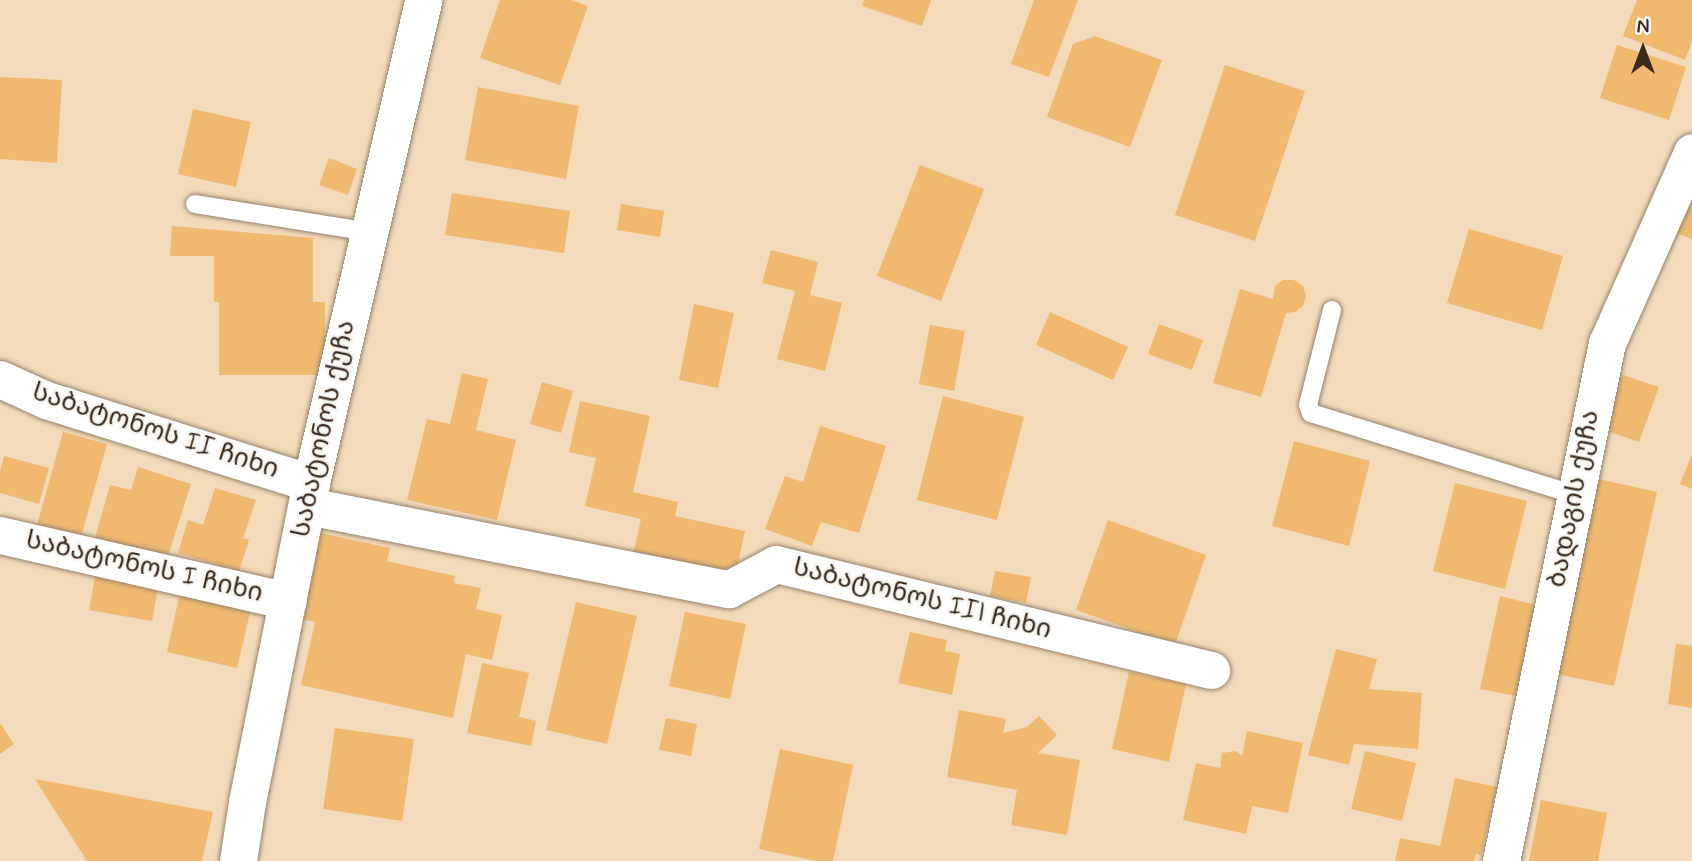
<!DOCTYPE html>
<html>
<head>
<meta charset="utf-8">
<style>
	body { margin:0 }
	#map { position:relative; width:1692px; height:861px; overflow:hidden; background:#f2daba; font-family:Mynerve,"Noto Sans Georgian",sans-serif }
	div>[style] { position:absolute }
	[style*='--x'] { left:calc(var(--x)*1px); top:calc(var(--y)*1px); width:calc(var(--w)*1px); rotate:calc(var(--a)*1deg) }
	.building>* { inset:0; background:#efb970 }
	.roads { filter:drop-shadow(0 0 2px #96826c) drop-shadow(0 0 2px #96826c) }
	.lane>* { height:18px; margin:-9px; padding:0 9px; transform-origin:9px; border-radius:9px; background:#fff }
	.street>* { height:37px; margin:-18.5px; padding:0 18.5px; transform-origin:18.5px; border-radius:18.5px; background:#fff }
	span { translate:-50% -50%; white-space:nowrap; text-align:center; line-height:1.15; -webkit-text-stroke:5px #f6f6f2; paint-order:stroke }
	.street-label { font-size:26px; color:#3b2a1e }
	.north { position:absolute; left:1608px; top:14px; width:70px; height:70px; -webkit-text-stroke:5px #f6f6f2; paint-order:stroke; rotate:0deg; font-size:19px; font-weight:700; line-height:28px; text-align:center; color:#3b2a1e }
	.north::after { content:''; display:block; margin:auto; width:24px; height:32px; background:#3b2a1e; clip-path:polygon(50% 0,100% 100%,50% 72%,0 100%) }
</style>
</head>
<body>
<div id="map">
	<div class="building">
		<div style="clip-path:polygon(500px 0,571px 0,588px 6px,560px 85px,480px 58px)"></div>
		<div style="clip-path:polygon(864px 0,931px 0,922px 26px,862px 6px)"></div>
		<div style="clip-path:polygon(1034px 0,1078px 0,1049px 77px,1011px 64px)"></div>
		<div style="clip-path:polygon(1637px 0,1692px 0,1692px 41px,1685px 60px,1623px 36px)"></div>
		<div style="clip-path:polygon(1095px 36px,1162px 60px,1130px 147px,1047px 117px,1073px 44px)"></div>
		<div style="clip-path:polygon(1617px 45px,1686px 67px,1669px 120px,1600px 98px)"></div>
		<div style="clip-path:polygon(1225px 65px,1305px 91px,1255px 241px,1175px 215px)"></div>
		<div style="clip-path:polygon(0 77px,62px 80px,57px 163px,0 159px)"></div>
		<div style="clip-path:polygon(478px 87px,579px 106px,566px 179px,465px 160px)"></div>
		<div style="clip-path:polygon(193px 109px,251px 122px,236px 187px,178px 174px)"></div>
		<div style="clip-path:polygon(329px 158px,357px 169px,348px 195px,319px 185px)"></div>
		<div style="clip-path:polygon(920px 165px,984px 189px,941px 301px,877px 276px)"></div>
		<div style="clip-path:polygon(1692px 184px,1692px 239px,1672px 231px)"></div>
		<div style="clip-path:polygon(452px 193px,570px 211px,564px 253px,445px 235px)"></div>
		<div style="clip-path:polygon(621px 204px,664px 211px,660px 237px,617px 230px)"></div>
		<div style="clip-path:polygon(172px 226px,313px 238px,313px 302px,325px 302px,325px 375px,219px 375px,219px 302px,214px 302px,214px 256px,170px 256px)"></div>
		<div style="clip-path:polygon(1469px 229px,1563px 256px,1542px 330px,1447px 303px)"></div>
		<div style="clip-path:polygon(771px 250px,818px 262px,810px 295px,842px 303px,825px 371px,777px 359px,795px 291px,762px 283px)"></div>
		<div style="clip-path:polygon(1283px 280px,1294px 280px,1303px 286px,1306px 296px,1303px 306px,1295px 312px,1286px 313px,1261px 397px,1213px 383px,1240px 289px,1273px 299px,1275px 286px)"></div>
		<div style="clip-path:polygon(694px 304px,734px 313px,718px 388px,679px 380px)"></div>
		<div style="clip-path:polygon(1050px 312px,1128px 347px,1113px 380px,1036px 345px)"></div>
		<div style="clip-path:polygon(1159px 324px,1203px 340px,1192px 370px,1148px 354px)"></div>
		<div style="clip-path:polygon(930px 325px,965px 331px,954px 391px,919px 384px)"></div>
		<div style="clip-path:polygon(462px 373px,488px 379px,476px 430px,516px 440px,497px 520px,407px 500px,427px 419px,450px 424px)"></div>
		<div style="clip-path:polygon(1620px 374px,1659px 387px,1639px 442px,1601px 429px)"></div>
		<div style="clip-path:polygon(542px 382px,573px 391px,561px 433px,530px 424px)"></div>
		<div style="clip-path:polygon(943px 396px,1024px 417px,997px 520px,917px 500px)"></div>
		<div style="clip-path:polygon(580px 401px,650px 416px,633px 492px,678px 502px,675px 516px,745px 531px,735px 578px,633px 555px,641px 519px,585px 506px,596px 458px,569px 452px)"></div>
		<div style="clip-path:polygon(820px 426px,886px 446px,859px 533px,821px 522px,812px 546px,765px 529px,785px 476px,803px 482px)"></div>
		<div style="clip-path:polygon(63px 432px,107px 444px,79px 544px,35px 532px)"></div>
		<div style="clip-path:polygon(1294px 441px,1370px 461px,1349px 546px,1272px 526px)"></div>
		<div style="clip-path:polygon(1692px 454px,1692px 489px,1680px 484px)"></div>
		<div style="clip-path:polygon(4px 456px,49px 468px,39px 504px,0 493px,0 472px)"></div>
		<div style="clip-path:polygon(138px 467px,191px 484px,165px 565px,93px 545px,110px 485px,131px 490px)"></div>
		<div style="clip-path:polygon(1599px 479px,1657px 492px,1614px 686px,1556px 674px)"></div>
		<div style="clip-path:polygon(1455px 483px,1527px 501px,1505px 589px,1433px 571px)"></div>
		<div style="clip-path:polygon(215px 488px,256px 500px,243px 538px,249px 540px,239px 571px,178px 553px,188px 520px,203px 525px)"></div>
		<div style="clip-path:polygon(1108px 520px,1206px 555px,1175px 645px,1076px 610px)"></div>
		<div style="clip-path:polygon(320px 533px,390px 548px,387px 561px,455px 576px,454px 583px,481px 588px,476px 609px,502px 615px,492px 660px,466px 654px,453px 718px,301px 685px,315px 622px,301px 619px)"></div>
		<div style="clip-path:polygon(97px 566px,160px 577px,152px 621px,89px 610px)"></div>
		<div style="clip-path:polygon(995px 571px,1031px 577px,1026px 603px,990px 596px)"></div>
		<div style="clip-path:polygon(182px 584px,253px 600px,237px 668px,167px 652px)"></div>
		<div style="clip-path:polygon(1500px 596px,1540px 606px,1521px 697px,1480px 689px)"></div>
		<div style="clip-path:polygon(576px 602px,637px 616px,607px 744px,546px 730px)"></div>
		<div style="clip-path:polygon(685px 612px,746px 624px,730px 699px,669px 686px)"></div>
		<div style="clip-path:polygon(910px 632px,947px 640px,945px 651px,960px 654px,952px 695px,898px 683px)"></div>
		<div style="clip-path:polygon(1676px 644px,1692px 646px,1692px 708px,1668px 704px)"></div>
		<div style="clip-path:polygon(1336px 649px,1377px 659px,1369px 689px,1422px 693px,1418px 749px,1354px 744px,1349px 765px,1308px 755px)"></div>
		<div style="clip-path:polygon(482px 663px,529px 673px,519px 717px,536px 721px,531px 746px,467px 733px)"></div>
		<div style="clip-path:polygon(1129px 672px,1186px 684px,1169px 762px,1112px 749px)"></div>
		<div style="clip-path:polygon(959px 710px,1006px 719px,1003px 733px,1027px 727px,1039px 716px,1057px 735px,1038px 753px,1080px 760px,1067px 835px,1011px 825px,1017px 790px,947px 777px)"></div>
		<div style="clip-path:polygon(666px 718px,697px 724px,691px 756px,659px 750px)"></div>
		<div style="clip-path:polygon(0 723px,14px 744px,0 754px)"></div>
		<div style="clip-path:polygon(335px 728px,414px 739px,402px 821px,323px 809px)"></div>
		<div style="clip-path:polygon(1247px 731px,1303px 743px,1288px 813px,1252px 806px,1246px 834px,1183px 820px,1196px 763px,1220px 768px,1222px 753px,1236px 751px,1242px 756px)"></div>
		<div style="clip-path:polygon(780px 749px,853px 765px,833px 861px,816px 861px,759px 849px)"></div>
		<div style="clip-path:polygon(1365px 751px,1416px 763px,1402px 821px,1351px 809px)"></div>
		<div style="clip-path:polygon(1455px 778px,1497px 787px,1481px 855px,1476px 854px,1474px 861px,1395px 861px,1400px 838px,1440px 846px)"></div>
		<div style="clip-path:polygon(35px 779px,213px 812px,202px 861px,87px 861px)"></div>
		<div style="clip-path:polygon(1541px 800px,1607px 813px,1598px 861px,1529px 861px)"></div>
	</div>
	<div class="roads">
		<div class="lane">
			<div style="--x:195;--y:204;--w:176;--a:9.1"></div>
			<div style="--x:1332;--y:310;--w:98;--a:104.2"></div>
			<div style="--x:1308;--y:405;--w:9;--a:69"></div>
			<div style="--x:1311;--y:413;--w:277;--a:17.2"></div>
		</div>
		<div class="street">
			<div style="--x:0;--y:379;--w:51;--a:24.5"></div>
			<div style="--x:46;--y:400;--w:278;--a:17.4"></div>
			<div style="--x:308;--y:506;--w:429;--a:11.2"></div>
			<div style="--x:729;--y:589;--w:53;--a:-28"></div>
			<div style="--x:776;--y:564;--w:448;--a:13.7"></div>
			<div style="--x:0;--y:535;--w:295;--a:12.9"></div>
			<div style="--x:238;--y:861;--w:60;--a:-81.3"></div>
			<div style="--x:247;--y:802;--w:325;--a:-78.7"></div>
			<div style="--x:311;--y:483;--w:496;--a:-76.9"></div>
			<div style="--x:1501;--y:861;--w:529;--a:-78.44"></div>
			<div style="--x:1607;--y:343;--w:209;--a:-66"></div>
		</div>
	</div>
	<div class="street-label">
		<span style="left:325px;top:429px;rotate:-78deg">საბატონოს ქუჩა</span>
		<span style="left:155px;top:432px;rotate:18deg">საბატონოს II ჩიხი</span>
		<span style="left:1575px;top:499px;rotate:-79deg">ბადაგის ქუჩა</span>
		<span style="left:144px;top:568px;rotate:13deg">საბატონოს I ჩიხი</span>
		<span style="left:922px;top:600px;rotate:14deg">საბატონოს III ჩიხი</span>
	</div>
	<div class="north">N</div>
</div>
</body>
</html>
